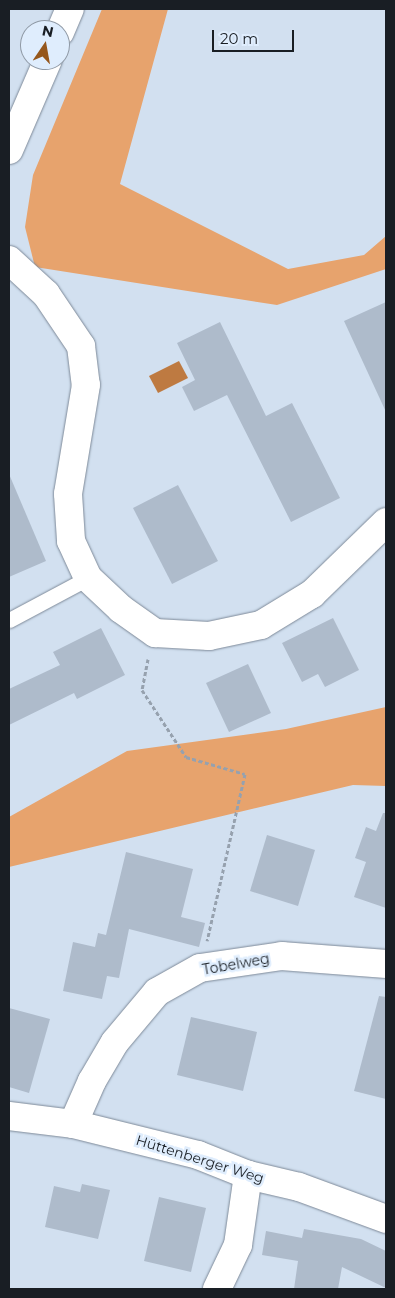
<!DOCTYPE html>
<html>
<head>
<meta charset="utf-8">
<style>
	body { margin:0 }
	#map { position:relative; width:395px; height:1298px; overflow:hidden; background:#d2e0f0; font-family:Montserrat,sans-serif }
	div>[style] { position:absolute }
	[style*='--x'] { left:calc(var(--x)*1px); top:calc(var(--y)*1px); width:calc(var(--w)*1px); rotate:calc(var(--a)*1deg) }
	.green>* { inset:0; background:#e7a36d }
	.water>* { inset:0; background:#be7a41 }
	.building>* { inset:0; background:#aebbcb }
	.path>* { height:3px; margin-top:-1.5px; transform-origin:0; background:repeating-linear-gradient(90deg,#96a1ae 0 4px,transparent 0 6.5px) }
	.roads { filter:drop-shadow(0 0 1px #7d8998) drop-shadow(0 0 1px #7d8998) }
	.service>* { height:15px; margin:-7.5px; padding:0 7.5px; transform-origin:7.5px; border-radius:7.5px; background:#fff }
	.minor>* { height:28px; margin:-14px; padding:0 14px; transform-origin:14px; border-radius:14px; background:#fff }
	.tertiary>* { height:28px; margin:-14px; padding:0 14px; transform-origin:14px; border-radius:14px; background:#fff }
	span { translate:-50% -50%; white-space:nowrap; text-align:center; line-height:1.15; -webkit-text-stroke:5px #dfedfd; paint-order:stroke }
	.street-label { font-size:14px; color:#191e24 }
	.frame { position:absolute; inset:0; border:10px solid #191e24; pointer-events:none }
	.north { position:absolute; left:20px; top:20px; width:50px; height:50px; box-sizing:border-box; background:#dfedfd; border:1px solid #909aa6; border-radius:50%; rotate:12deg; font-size:14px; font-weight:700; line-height:20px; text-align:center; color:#191e24 }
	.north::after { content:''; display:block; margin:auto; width:18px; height:22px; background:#95571c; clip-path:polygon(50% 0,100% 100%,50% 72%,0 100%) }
	.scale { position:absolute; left:212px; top:30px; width:82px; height:22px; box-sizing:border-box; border:2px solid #191e24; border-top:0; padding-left:6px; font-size:15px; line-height:18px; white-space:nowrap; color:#191e24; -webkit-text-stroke:4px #dfedfd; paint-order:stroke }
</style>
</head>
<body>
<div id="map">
	<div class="green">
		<div style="clip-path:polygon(102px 9px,168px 9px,120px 184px,288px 269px,364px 255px,386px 236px,386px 269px,277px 305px,35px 267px,25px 227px,33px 175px)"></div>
		<div style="clip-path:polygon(386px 707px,386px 786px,353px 785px,9px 867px,9px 817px,127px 751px,286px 729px)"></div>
	</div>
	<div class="water">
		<div style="clip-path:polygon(179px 361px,188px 378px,158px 393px,149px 376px)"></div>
	</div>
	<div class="building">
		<div style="clip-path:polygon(386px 302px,386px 412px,344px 321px)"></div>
		<div style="clip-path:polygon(220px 322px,266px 416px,292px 403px,340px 498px,291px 522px,227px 395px,194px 411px,182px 387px,195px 380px,177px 343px)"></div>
		<div style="clip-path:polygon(9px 474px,46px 561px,9px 577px)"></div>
		<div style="clip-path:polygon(178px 485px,218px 561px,172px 584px,133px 508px)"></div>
		<div style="clip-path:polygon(333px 618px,359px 670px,325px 687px,318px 674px,302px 682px,282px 643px)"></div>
		<div style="clip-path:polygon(101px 628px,125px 675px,77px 699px,74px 693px,9px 725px,9px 689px,60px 665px,53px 652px)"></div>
		<div style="clip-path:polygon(248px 664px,271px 713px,229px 732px,206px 683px)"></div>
		<div style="clip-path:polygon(383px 813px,386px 813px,386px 908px,354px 897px,366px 862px,355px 858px,366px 827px,376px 831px)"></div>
		<div style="clip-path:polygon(267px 835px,315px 850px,298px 906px,250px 891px)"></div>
		<div style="clip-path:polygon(126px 852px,193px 869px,181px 917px,205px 923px,199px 947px,129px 929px,119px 978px,107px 976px,102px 999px,63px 991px,73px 942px,95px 947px,98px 933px,106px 935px)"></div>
		<div style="clip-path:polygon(379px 996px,386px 997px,386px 1099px,354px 1091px)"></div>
		<div style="clip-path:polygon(9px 1008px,50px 1019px,29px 1093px,9px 1087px)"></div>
		<div style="clip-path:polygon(191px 1017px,257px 1032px,243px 1091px,177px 1075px)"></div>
		<div style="clip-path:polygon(82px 1184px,110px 1190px,98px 1239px,45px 1227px,54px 1186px,80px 1192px)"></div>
		<div style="clip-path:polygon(159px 1197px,206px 1208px,191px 1272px,144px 1261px)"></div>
		<div style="clip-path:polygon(304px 1229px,361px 1239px,386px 1251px,386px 1288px,342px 1267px,338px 1289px,294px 1289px,298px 1261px,262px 1255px,266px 1231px,302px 1238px)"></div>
	</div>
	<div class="path">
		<div style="--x:148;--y:659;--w:32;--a:101"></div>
		<div style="--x:142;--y:690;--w:80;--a:56.7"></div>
		<div style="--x:186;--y:757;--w:61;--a:16.1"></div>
		<div style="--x:245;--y:774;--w:171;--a:102.8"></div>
	</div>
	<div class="roads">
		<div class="service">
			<div style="--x:9;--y:620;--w:89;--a:-28"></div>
		</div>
		<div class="minor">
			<div style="--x:9;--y:260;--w:50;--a:42.6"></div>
			<div style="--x:46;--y:294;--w:63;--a:56.1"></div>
			<div style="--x:81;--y:346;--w:39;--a:83"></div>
			<div style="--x:86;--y:385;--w:110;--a:99.4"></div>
			<div style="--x:68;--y:494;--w:47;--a:86.3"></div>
			<div style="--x:71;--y:541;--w:41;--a:65.3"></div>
			<div style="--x:88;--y:578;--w:45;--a:43.2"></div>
			<div style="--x:121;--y:609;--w:42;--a:35.2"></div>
			<div style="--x:155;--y:633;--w:54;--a:3.2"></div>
			<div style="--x:209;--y:636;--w:53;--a:-11.9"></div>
			<div style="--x:261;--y:625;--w:60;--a:-31.3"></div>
			<div style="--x:312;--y:594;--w:103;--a:-44.2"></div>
			<div style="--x:9;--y:1116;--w:64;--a:7.1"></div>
			<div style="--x:73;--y:1124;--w:129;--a:13.9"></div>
			<div style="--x:198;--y:1155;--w:54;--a:21.8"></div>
			<div style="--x:248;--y:1175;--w:52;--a:13.2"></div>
			<div style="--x:299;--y:1187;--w:93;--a:20.2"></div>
			<div style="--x:73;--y:1124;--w:47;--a:-66.2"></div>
			<div style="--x:92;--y:1081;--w:45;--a:-59.5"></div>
			<div style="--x:115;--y:1042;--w:65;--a:-50"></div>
			<div style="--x:157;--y:992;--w:49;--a:-29.2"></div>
			<div style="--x:200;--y:968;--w:83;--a:-8.3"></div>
			<div style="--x:282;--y:956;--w:104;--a:4.4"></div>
			<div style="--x:217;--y:1289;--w:49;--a:-64.5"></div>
			<div style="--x:238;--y:1245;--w:71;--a:-81.9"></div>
		</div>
		<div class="tertiary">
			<div style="--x:60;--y:32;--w:25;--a:-67"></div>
			<div style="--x:9;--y:150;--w:98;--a:-66.6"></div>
		</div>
	</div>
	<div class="street-label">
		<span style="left:236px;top:964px;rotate:-10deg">Tobelweg</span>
		<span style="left:200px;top:1159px;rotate:17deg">Hüttenberger Weg</span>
	</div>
	<div class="frame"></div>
	<div class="north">N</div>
	<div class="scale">20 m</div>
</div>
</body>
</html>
